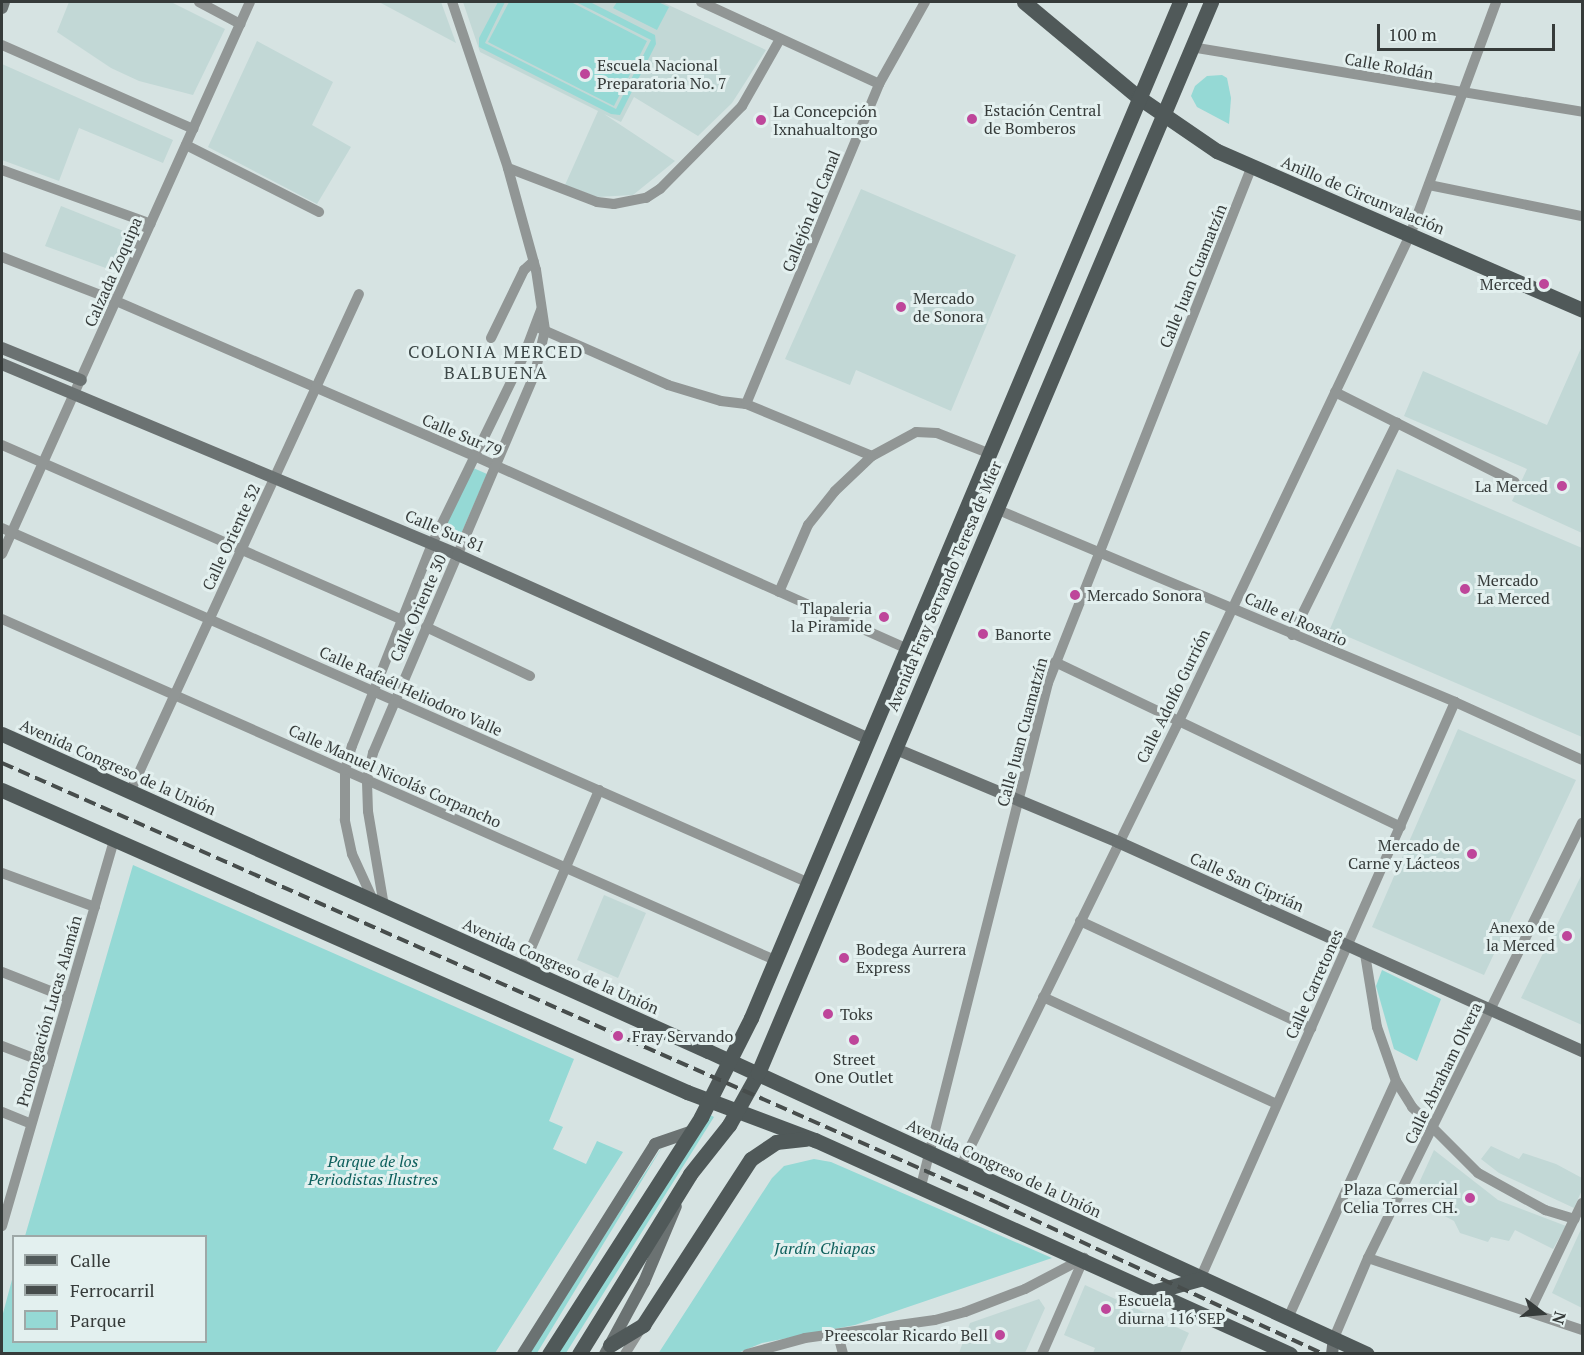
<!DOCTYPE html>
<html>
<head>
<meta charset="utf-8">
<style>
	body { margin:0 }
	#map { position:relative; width:1584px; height:1355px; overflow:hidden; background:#d6e3e2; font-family:"PT Serif",serif }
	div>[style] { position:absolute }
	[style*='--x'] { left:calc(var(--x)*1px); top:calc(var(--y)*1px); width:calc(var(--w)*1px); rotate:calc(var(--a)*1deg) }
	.built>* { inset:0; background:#c2d8d6 }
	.green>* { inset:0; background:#95d9d5 }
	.street>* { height:10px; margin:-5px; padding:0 5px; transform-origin:5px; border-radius:5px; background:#919695 }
	.secondary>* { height:12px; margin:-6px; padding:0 6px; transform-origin:6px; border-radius:6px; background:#6b7272 }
	.primary>* { height:15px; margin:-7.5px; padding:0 7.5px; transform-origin:7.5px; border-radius:7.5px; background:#505959 }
	.rail>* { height:4px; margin-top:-2px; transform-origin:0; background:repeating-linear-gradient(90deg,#474d4c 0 12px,transparent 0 18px) }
	.dots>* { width:16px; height:16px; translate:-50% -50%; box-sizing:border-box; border:3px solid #e3f0ef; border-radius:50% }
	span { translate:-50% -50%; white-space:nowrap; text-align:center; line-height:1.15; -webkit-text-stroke:6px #e3f0ef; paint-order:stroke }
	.poi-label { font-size:16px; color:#363b3a }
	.left { translate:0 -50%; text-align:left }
	.right { translate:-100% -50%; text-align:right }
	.street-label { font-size:16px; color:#363b3a }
	.park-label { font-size:16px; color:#0d5f5c; font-style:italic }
	.neighbourhood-label { font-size:18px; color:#3f4949; letter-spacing:1.5px }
	.frame { position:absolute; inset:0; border:3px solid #363b3a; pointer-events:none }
	.legend { position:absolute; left:12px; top:1235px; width:195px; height:108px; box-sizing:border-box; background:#e3f0ef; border:2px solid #9ea8a7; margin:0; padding:8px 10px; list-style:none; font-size:18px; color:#363b3a }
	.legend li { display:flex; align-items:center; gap:12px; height:30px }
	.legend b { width:30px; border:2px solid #9ea8a7 }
	.north { position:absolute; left:1512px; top:1283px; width:60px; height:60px; -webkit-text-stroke:4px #e3f0ef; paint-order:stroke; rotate:106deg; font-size:16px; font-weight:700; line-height:24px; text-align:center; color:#363b3a }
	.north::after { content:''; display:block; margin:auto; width:21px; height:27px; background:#363b3a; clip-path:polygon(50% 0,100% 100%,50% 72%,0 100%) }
	.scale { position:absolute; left:1377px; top:24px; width:178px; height:27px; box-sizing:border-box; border:3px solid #363b3a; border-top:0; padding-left:8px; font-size:18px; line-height:21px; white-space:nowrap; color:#363b3a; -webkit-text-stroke:4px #e3f0ef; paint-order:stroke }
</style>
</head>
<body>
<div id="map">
	<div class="built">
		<div style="clip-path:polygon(69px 2px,171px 2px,225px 29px,193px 95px,139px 81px,111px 68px,57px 32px)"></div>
		<div style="clip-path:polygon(379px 2px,441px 2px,456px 43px)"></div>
		<div style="clip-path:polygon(463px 2px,662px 2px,766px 50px,732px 103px,698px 136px,634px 97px,621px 122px,604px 114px,675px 161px,633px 195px,597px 197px,565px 185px,598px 111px,480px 52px)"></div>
		<div style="clip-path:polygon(257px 41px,333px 82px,312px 125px,351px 147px,317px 204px,208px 147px)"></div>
		<div style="clip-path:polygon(2px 64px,173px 140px,163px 163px,79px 128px,59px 181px,2px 160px)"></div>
		<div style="clip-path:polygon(861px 189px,1016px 255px,951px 411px,856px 370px,850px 385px,785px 359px)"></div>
		<div style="clip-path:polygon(61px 206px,131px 234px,114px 271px,45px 246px)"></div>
		<div style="clip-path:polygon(1582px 346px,1582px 533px,1512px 501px,1527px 469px,1404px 416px,1423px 371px,1547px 425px)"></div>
		<div style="clip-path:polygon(1397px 469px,1582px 548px,1582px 737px,1330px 629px)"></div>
		<div style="clip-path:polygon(1458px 729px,1576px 780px,1484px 975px,1372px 927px)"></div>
		<div style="clip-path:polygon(1582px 874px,1582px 1025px,1521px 998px)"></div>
		<div style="clip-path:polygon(604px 895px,646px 913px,618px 978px,577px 960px)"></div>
		<div style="clip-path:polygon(1491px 1146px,1519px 1159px,1523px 1153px,1556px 1164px,1582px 1178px,1582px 1190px,1574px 1208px,1499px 1173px,1481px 1159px)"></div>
		<div style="clip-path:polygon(1434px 1150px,1498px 1200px,1566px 1226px,1553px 1249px,1515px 1230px,1509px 1241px,1491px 1237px,1488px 1242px,1460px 1233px,1454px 1221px,1439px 1213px,1446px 1195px,1419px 1183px)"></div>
		<div style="clip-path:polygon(1582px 1227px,1582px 1308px,1552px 1293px)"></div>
		<div style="clip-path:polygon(1085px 1285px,1189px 1333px,1180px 1353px,1093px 1353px,1095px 1348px,1064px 1335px)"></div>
		<div style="clip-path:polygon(1039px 1299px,1045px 1308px,1025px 1353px,959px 1353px,970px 1323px)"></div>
	</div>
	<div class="green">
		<div style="clip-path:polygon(498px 2px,505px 2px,485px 43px,616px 109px,651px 40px,576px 2px,590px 2px,655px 35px,656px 44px,620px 115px,611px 114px,479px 47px,479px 38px)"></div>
		<div style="clip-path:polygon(509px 2px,571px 2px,647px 41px,614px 106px,488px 42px)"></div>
		<div style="clip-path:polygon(617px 2px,658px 2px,669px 7px,657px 30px,613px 8px)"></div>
		<div style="clip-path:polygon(1222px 75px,1227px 78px,1231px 98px,1229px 124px,1197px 107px,1191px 96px,1195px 86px,1207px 76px)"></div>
		<div style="clip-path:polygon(471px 467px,487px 474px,458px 541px,442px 534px)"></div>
		<div style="clip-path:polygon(133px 865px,574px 1059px,549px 1121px,563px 1127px,553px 1149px,586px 1164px,597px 1141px,623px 1152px,495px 1353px,2px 1353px,2px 1317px,13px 1276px,14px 1342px,206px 1342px,206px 1236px,25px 1236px)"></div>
		<div style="clip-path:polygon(1382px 970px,1441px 999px,1417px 1061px,1394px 1049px,1376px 986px)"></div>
		<div style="clip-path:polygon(705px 1112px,714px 1117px,566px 1353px,558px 1354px)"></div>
		<div style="clip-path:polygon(664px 1144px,537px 1353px,529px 1354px,629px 1197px)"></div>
		<div style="clip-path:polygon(814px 1159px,831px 1162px,1052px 1258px,855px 1325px,762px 1343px,738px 1353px,658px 1354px,772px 1178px,784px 1166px)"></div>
	</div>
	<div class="street">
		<div style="--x:199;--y:2;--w:47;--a:28.2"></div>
		<div style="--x:701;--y:2;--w:196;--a:24.7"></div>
		<div style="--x:2;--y:45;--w:209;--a:23.7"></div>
		<div style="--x:1191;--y:47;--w:396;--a:9.4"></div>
		<div style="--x:186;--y:145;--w:149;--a:26.7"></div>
		<div style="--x:508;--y:168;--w:95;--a:20.9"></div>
		<div style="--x:597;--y:202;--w:17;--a:7"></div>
		<div style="--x:614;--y:204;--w:33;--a:-11"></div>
		<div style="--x:646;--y:198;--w:17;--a:-33"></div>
		<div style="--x:660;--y:189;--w:117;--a:-45.3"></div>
		<div style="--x:742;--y:106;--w:75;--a:-60.4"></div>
		<div style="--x:2;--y:170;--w:158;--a:19.9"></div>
		<div style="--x:1429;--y:185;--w:156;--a:11.5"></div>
		<div style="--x:2;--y:257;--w:122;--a:21.1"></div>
		<div style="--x:116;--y:301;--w:388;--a:23.4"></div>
		<div style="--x:472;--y:455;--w:476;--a:24"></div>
		<div style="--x:539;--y:328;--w:141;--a:23.8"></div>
		<div style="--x:668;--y:385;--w:55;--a:16.8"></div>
		<div style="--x:721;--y:401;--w:25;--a:7"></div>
		<div style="--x:746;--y:404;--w:136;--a:22.4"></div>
		<div style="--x:491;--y:338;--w:76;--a:-64.1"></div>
		<div style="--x:524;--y:270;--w:13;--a:-42"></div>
		<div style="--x:1335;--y:392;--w:201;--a:26.6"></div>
		<div style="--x:746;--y:404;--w:347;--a:-67.4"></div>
		<div style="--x:879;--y:84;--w:94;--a:-60.7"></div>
		<div style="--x:2;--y:445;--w:434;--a:23.6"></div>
		<div style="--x:996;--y:509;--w:498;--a:22.8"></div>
		<div style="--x:1455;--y:702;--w:140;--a:24.5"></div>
		<div style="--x:2;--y:528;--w:882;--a:23.74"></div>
		<div style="--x:2;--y:554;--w:605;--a:-65.81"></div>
		<div style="--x:779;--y:592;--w:73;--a:-66.6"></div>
		<div style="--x:808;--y:525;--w:43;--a:-51.5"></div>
		<div style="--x:835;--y:491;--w:51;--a:-43.4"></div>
		<div style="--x:872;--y:456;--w:50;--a:-28.6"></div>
		<div style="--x:916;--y:432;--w:21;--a:3"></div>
		<div style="--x:937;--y:433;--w:58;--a:21.3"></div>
		<div style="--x:2;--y:619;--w:847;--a:23.81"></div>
		<div style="--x:426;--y:627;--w:115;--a:25.2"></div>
		<div style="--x:1292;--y:635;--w:237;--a:-63.7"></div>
		<div style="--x:1055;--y:662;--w:383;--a:25.5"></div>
		<div style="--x:130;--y:792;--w:548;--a:-65.31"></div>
		<div style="--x:2;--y:873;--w:99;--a:20.1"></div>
		<div style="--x:374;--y:902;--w:53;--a:-114.6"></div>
		<div style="--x:352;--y:854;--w:35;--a:-102"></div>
		<div style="--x:345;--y:820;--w:50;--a:-90"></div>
		<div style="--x:345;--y:770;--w:25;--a:-74"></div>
		<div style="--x:352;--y:746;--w:217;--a:-68.4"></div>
		<div style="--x:432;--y:544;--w:210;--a:-64"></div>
		<div style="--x:524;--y:355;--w:48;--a:-69.3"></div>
		<div style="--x:384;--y:906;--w:96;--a:-99.6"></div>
		<div style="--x:368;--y:811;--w:32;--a:-92"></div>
		<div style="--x:367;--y:779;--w:27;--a:-77"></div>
		<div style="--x:373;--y:753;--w:413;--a:-66.9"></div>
		<div style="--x:535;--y:373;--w:44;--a:-76.9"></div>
		<div style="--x:545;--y:330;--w:61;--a:-98.5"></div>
		<div style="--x:536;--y:270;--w:106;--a:-105.4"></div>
		<div style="--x:508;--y:168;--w:175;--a:-108.6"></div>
		<div style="--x:1080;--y:921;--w:255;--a:24.9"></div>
		<div style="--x:1365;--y:954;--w:74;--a:80.7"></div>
		<div style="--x:1377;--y:1027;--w:57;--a:70.6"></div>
		<div style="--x:1396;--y:1081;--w:31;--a:58"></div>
		<div style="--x:1412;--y:1107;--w:93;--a:45"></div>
		<div style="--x:1478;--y:1173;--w:77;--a:28.9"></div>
		<div style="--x:1545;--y:1210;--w:31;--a:17"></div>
		<div style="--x:522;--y:969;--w:195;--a:-66.7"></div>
		<div style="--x:2;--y:972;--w:71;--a:21.5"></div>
		<div style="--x:1043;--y:997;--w:257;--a:24.6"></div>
		<div style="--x:2;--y:1046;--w:50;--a:21"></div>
		<div style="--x:2;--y:1112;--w:31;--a:22"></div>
		<div style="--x:960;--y:1168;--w:496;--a:-63.9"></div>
		<div style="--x:1178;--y:723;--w:540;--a:-64.57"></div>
		<div style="--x:1410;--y:235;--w:248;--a:-69.7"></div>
		<div style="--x:921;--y:1186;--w:519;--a:-75.83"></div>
		<div style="--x:1048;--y:683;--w:556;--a:-68.47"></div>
		<div style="--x:2;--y:1226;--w:402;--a:-73.8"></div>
		<div style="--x:1368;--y:1258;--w:226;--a:18.6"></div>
		<div style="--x:1200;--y:1279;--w:631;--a:-66.16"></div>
		<div style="--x:1530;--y:1311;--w:120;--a:-64.3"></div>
		<div style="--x:1288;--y:1318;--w:260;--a:-65.5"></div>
		<div style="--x:838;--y:1335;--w:20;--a:75"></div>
		<div style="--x:1334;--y:1338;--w:87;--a:-67"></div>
		<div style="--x:1368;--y:1258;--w:485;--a:-63.8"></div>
		<div style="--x:625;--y:1354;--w:31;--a:-58"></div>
		<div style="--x:747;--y:1354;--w:60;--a:-15.4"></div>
		<div style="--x:805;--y:1338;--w:131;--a:-7.9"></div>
		<div style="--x:935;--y:1320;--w:31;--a:-15"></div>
		<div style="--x:965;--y:1312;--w:64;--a:-21"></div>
		<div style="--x:1025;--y:1289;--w:67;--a:-27.7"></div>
		<div style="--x:1042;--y:1354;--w:105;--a:-66.4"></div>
	</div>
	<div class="secondary">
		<div style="--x:2;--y:8;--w:6;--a:-72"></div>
		<div style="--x:2;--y:348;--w:85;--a:22.1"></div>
		<div style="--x:2;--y:364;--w:494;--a:22.7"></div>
		<div style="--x:458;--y:555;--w:451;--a:24.1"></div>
		<div style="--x:896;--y:749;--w:241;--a:22.7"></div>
		<div style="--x:1118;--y:842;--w:509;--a:24.25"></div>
		<div style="--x:523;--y:1354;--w:248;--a:-57.8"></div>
		<div style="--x:655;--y:1144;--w:40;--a:-18.9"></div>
		<div style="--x:605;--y:1354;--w:82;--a:-61.6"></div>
		<div style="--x:644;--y:1282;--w:82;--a:-67.2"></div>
		<div style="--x:1332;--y:1354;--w:16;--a:-83"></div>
	</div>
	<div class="primary">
		<div style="--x:1024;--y:2;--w:148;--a:39.8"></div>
		<div style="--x:1138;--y:97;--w:96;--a:34.4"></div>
		<div style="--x:1217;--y:151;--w:398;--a:23.5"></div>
		<div style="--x:2;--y:734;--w:774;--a:24.18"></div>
		<div style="--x:708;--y:1051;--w:725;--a:24.69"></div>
		<div style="--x:2;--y:790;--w:749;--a:23.79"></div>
		<div style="--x:687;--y:1092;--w:137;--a:20.6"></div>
		<div style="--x:815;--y:1140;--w:521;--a:24.25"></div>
		<div style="--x:1156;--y:1291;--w:46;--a:-15.3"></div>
		<div style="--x:610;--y:1345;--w:39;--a:-31"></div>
		<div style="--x:643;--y:1325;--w:198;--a:-57"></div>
		<div style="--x:751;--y:1159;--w:30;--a:-34"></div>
		<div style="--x:776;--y:1142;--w:30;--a:-6"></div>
		<div style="--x:549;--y:1354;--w:282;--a:-57.3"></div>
		<div style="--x:701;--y:1117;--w:111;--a:-63.2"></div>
		<div style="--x:751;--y:1018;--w:1103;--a:-67.11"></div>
		<div style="--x:579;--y:1354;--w:211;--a:-58.3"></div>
		<div style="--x:690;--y:1174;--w:63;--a:-51.5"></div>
		<div style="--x:729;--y:1125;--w:60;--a:-60.9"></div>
		<div style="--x:758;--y:1073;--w:1163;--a:-67.07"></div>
	</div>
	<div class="rail">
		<div style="--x:2;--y:763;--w:1089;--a:23.83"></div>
		<div style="--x:998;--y:1203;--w:359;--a:24.9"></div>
	</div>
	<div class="dots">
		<div style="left:585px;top:74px;background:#be469a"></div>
		<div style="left:972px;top:119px;background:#be469a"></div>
		<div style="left:761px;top:120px;background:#be469a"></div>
		<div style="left:1544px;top:284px;background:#be469a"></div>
		<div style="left:901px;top:307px;background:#be469a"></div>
		<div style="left:1562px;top:486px;background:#be469a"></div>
		<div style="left:1465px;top:589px;background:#be469a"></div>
		<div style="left:1075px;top:595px;background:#be469a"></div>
		<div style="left:884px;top:617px;background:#be469a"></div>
		<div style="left:983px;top:634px;background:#be469a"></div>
		<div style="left:1472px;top:854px;background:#be469a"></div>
		<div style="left:1567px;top:936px;background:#be469a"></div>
		<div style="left:844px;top:958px;background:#be469a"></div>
		<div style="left:828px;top:1014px;background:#be469a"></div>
		<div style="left:618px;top:1036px;background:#be469a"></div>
		<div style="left:854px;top:1040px;background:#be469a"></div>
		<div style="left:1470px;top:1198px;background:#be469a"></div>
		<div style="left:1106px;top:1309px;background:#be469a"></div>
		<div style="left:1000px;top:1335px;background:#be469a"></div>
	</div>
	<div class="poi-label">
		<span class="left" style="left:597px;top:74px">Escuela Nacional<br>Preparatoria No. 7</span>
		<span class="left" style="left:984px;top:119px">Estación Central<br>de Bomberos</span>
		<span class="left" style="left:773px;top:120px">La Concepción<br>Ixnahualtongo</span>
		<span class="right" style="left:1532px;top:284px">Merced</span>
		<span class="left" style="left:913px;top:307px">Mercado<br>de Sonora</span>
		<span class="right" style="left:1548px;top:486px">La Merced</span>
		<span class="left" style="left:1477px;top:589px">Mercado<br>La Merced</span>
		<span class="left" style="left:1087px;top:595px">Mercado Sonora</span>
		<span class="right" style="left:872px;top:617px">Tlapaleria<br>la Piramide</span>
		<span class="left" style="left:995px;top:634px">Banorte</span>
		<span class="right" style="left:1460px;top:854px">Mercado de<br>Carne y Lácteos</span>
		<span class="right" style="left:1555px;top:936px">Anexo de<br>la Merced</span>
		<span class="left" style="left:856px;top:958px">Bodega Aurrera<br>Express</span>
		<span class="left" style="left:840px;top:1014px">Toks</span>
		<span class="left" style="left:632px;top:1036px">Fray Servando</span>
		<span style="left:854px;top:1068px">Street<br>One Outlet</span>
		<span class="right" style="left:1458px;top:1198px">Plaza Comercial<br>Celia Torres CH.</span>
		<span class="left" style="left:1118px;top:1309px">Escuela<br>diurna 116 SEP</span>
		<span class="right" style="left:988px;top:1335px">Preescolar Ricardo Bell</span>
	</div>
	<div class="street-label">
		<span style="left:1389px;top:66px;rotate:10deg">Calle Roldán</span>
		<span style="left:1363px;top:195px;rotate:23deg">Anillo de Circunvalación</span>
		<span style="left:811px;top:211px;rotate:-68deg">Callejón del Canal</span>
		<span style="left:113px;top:272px;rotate:-66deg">Calzada Zoquipa</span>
		<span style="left:1193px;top:276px;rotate:-68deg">Calle Juan Cuamatzín</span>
		<span style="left:462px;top:435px;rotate:23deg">Calle Sur 79</span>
		<span style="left:445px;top:531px;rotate:23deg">Calle Sur 81</span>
		<span style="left:231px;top:537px;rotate:-65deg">Calle Oriente 32</span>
		<span style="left:944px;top:586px;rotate:-67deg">Avenida Fray Servando Teresa de Mier</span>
		<span style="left:418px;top:608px;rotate:-66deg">Calle Oriente 30</span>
		<span style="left:1296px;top:619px;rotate:24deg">Calle el Rosario</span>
		<span style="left:411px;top:691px;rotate:24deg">Calle Rafaél Heliodoro Valle</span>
		<span style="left:1173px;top:696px;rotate:-64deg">Calle Adolfo Gurrión</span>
		<span style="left:1022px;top:732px;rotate:-75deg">Calle Juan Cuamatzín</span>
		<span style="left:118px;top:767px;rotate:24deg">Avenida Congreso de la Unión</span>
		<span style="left:395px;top:776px;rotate:24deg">Calle Manuel Nicolás Corpancho</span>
		<span style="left:1247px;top:882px;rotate:24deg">Calle San Ciprián</span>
		<span style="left:561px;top:966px;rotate:24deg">Avenida Congreso de la Unión</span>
		<span style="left:1314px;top:984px;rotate:-66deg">Calle Carretones</span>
		<span style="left:49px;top:1011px;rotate:-74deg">Prolongación Lucas Alamán</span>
		<span style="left:1443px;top:1073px;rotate:-64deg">Calle Abraham Olvera</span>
		<span style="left:1004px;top:1168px;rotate:25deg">Avenida Congreso de la Unión</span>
	</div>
	<div class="park-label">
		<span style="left:373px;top:1170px">Parque de los<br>Periodistas Ilustres</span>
		<span style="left:825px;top:1248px">Jardín Chiapas</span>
	</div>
	<div class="neighbourhood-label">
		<span style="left:496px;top:362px">COLONIA MERCED<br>BALBUENA</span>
	</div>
	<div class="frame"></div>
	<ul class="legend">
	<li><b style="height:8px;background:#505959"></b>Calle</li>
	<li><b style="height:8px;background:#474d4c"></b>Ferrocarril</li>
	<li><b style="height:16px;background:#95d9d5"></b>Parque</li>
	</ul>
	<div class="north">N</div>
	<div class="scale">100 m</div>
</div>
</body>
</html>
